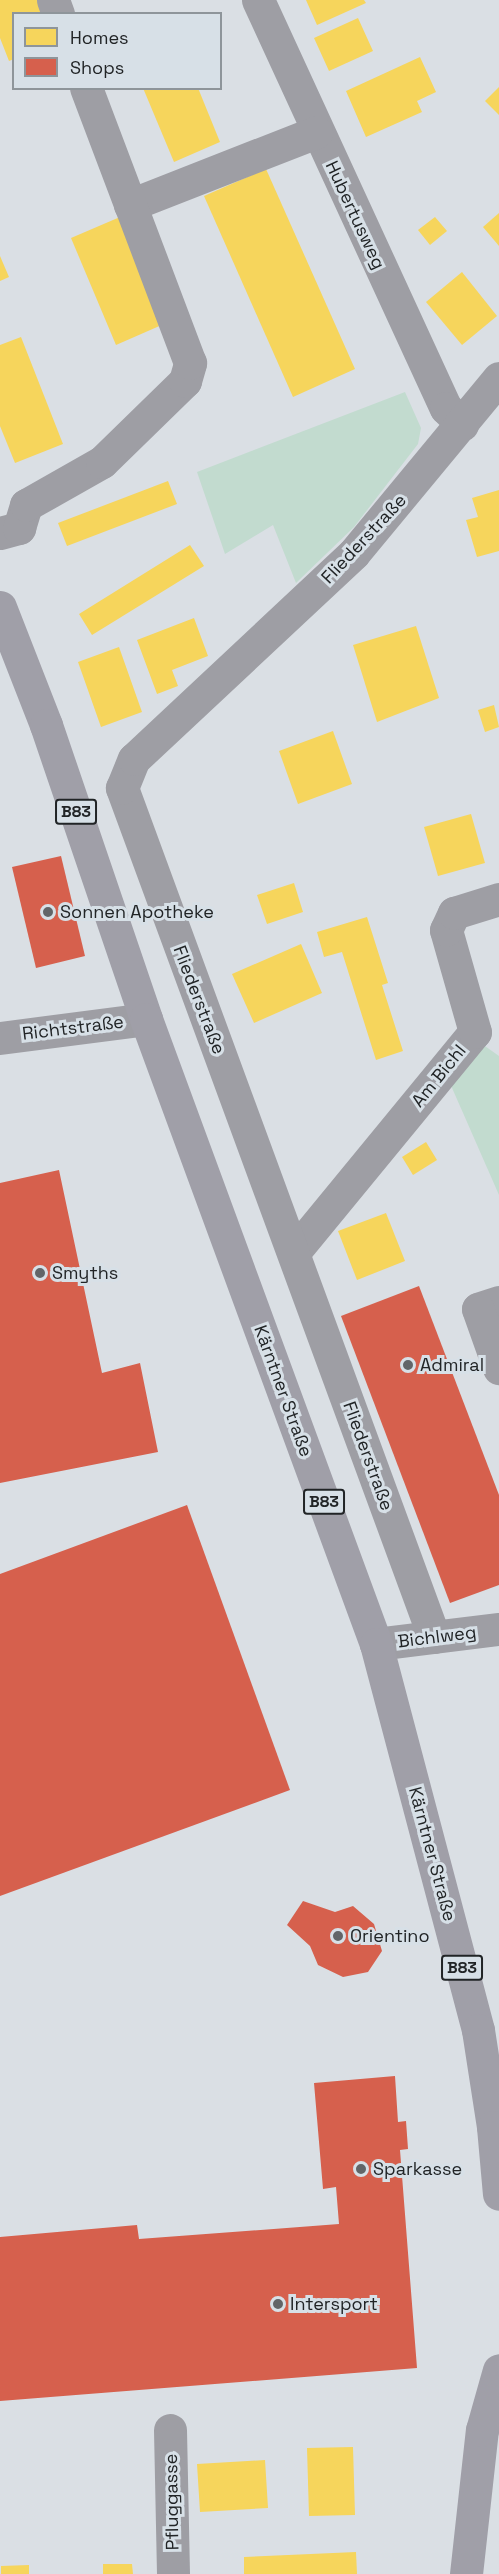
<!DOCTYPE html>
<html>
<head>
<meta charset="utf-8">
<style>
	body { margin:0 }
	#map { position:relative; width:499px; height:2574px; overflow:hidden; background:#dadfe4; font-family:"Space Grotesk",sans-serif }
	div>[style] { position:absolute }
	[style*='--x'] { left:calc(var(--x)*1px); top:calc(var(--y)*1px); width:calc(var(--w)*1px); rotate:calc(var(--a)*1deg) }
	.green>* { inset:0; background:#c2dbcf }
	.homes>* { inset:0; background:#f6d55c }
	.shops>* { inset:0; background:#d6604d }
	.minor>* { height:33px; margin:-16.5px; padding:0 16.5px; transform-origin:16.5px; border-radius:16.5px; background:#9e9ea4 }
	.major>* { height:33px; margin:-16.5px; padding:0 16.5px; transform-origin:16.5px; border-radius:16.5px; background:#a09fa8 }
	.dots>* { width:16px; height:16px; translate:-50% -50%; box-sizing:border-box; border:3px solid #d7e0e7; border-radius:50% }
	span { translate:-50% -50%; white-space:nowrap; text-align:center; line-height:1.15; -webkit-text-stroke:6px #d7e0e7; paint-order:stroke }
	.shield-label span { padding:2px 4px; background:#d7e0e7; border:2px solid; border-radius:4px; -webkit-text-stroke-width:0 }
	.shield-label { font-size:16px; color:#212426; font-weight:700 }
	.street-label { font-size:18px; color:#212426 }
	.poi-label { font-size:18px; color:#212426 }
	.left { translate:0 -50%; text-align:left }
	.legend { position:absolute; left:12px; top:12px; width:210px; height:78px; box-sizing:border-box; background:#d7e0e7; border:2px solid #8e959a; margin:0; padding:8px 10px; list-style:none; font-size:18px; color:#212426 }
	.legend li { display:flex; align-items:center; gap:12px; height:30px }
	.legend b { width:30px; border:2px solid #8e959a }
</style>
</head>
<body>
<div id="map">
	<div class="green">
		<div style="clip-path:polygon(405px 392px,421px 428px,418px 444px,354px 527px,296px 583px,273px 525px,225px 554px,197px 472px)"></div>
		<div style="clip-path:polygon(482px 1044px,499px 1056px,499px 1195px,449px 1081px)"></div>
	</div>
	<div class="homes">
		<div style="clip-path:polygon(0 0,39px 0,45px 14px,14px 14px,14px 59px,9px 61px,0 38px)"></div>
		<div style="clip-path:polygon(306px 0,364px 0,366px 3px,317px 25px)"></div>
		<div style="clip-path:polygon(358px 18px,373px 51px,329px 71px,314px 38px)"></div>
		<div style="clip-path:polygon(420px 57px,436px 92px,417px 101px,422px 112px,366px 137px,346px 91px)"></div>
		<div style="clip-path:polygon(499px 87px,499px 115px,485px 101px)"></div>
		<div style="clip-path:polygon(143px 88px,198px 88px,220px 142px,174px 162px)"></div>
		<div style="clip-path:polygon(266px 169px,355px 369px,293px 397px,204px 196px)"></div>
		<div style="clip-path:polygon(499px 213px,499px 246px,483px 227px)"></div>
		<div style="clip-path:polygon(120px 217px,164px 324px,116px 345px,71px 238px)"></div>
		<div style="clip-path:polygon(435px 217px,447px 231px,430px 245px,418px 230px)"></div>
		<div style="clip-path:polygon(0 256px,9px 277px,0 281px)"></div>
		<div style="clip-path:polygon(462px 272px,497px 316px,462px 345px,426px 302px)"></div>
		<div style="clip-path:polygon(21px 337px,63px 444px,15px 463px,0 426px,0 345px)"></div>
		<div style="clip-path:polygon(168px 481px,177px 504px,67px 546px,58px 523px)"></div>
		<div style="clip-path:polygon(499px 490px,499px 551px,477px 557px,466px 520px,478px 517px,472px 498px)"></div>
		<div style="clip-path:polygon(190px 545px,204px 566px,92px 635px,79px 614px)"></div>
		<div style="clip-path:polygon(194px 618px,208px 656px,172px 670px,178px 686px,157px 694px,137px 640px)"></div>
		<div style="clip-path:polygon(416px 626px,439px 698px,377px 722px,353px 645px)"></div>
		<div style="clip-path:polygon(119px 647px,142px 712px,101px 727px,78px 662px)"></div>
		<div style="clip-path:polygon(494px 705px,499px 727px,485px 732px,478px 710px)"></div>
		<div style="clip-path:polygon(333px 731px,352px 784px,298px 804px,279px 751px)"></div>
		<div style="clip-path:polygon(471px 814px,485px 863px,438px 876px,424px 827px)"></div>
		<div style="clip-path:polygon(294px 883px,303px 912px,267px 924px,257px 895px)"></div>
		<div style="clip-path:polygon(367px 917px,388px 983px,382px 985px,403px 1051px,376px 1060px,342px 952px,324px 957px,317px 932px)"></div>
		<div style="clip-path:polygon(301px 944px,322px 993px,254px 1023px,232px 974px)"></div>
		<div style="clip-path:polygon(426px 1142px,437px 1160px,413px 1175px,402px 1157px)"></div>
		<div style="clip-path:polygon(386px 1213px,405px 1261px,357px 1280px,338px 1231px)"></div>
		<div style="clip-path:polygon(353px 2447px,355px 2515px,309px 2516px,307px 2448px)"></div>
		<div style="clip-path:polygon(265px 2460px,268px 2508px,200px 2512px,197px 2464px)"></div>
		<div style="clip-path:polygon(356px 2552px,357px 2574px,244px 2574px,244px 2557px)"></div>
		<div style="clip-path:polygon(103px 2564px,132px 2564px,133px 2574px,103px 2574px)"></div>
		<div style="clip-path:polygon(29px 2565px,29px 2574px,1px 2574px,1px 2566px)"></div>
	</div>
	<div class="shops">
		<div style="clip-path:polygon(61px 856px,85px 956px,36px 968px,12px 867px)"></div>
		<div style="clip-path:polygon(59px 1170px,102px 1373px,140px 1363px,158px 1452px,0 1483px,0 1183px)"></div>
		<div style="clip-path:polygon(419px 1286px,499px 1495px,499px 1585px,450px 1603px,341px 1316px)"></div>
		<div style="clip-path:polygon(187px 1505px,290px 1790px,0 1896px,0 1574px)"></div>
		<div style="clip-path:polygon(303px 1901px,335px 1912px,353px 1906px,374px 1924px,382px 1951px,368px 1972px,343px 1977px,318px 1965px,310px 1946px,287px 1925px)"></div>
		<div style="clip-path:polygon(395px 2076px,398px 2122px,406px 2121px,408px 2149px,400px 2150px,417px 2368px,0 2401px,0 2237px,137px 2225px,139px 2239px,339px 2224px,336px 2187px,323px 2189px,314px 2083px)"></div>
	</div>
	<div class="minor">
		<div style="--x:53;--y:0;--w:15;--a:70"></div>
		<div style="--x:258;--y:0;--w:449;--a:65.3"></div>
		<div style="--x:446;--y:408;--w:23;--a:45"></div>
		<div style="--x:130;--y:205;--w:200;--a:-21.4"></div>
		<div style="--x:0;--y:533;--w:20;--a:-15"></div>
		<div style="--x:19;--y:528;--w:24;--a:-73"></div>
		<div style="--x:26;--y:505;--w:87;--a:-29.5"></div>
		<div style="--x:102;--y:462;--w:116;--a:-44.3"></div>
		<div style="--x:185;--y:381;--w:19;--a:-74"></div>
		<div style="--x:190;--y:363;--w:294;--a:-110.7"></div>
		<div style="--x:0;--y:1038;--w:147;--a:-7.4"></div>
		<div style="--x:294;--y:1252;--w:285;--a:-50.6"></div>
		<div style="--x:475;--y:1032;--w:106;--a:-105.9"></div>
		<div style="--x:446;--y:930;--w:19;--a:-65"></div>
		<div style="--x:454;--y:913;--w:47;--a:-17.3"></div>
		<div style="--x:499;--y:1302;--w:22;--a:162"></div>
		<div style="--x:478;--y:1309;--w:63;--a:70.4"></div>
		<div style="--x:434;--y:1637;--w:905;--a:-110.18"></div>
		<div style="--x:122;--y:788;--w:31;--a:-68"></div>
		<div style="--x:134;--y:759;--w:301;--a:-43.1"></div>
		<div style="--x:354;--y:553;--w:227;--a:-50.4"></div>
		<div style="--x:376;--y:1644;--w:124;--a:-7"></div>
		<div style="--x:170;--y:2430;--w:144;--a:88.8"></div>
	</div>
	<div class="major">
		<div style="--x:0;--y:607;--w:127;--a:68.7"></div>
		<div style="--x:46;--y:725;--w:311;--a:71.2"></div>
		<div style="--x:146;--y:1019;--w:666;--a:69.8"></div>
		<div style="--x:376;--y:1644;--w:399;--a:75.2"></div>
		<div style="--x:478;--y:2030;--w:98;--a:81.2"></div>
		<div style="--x:493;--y:2127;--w:67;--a:84.9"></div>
		<div style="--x:466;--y:2574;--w:145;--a:-83.7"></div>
		<div style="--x:482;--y:2430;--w:62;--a:-74.2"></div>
	</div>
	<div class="dots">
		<div style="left:48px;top:912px;background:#626568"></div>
		<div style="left:40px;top:1273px;background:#626568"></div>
		<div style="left:408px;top:1365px;background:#626568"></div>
		<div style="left:338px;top:1936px;background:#626568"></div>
		<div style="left:361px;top:2169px;background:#626568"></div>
		<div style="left:278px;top:2304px;background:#626568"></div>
	</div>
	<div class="shield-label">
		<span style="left:76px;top:812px">B83</span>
		<span style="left:324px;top:1502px">B83</span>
		<span style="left:462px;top:1968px">B83</span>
	</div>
	<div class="street-label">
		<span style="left:355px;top:215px;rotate:65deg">Hubertusweg</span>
		<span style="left:364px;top:539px;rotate:-47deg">Fliederstraße</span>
		<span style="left:199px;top:1000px;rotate:69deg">Fliederstraße</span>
		<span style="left:73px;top:1028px;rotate:-7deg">Richtstraße</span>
		<span style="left:439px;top:1076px;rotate:-51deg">Am Bichl</span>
		<span style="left:283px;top:1391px;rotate:70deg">Kärntner Straße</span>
		<span style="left:368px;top:1456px;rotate:70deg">Fliederstraße</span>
		<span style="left:437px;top:1637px;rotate:-7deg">Bichlweg</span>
		<span style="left:432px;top:1854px;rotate:75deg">Kärntner Straße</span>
		<span style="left:172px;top:2502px;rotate:-91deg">Pfluggasse</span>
	</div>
	<div class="poi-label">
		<span class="left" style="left:60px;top:912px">Sonnen Apotheke</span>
		<span class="left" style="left:52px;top:1273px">Smyths</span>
		<span class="left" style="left:420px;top:1365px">Admiral</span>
		<span class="left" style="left:350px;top:1936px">Orientino</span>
		<span class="left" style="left:373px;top:2169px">Sparkasse</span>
		<span class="left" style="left:290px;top:2304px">Intersport</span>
	</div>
	<ul class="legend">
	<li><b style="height:16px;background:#f6d55c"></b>Homes</li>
	<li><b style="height:16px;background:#d6604d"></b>Shops</li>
	</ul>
</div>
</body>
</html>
